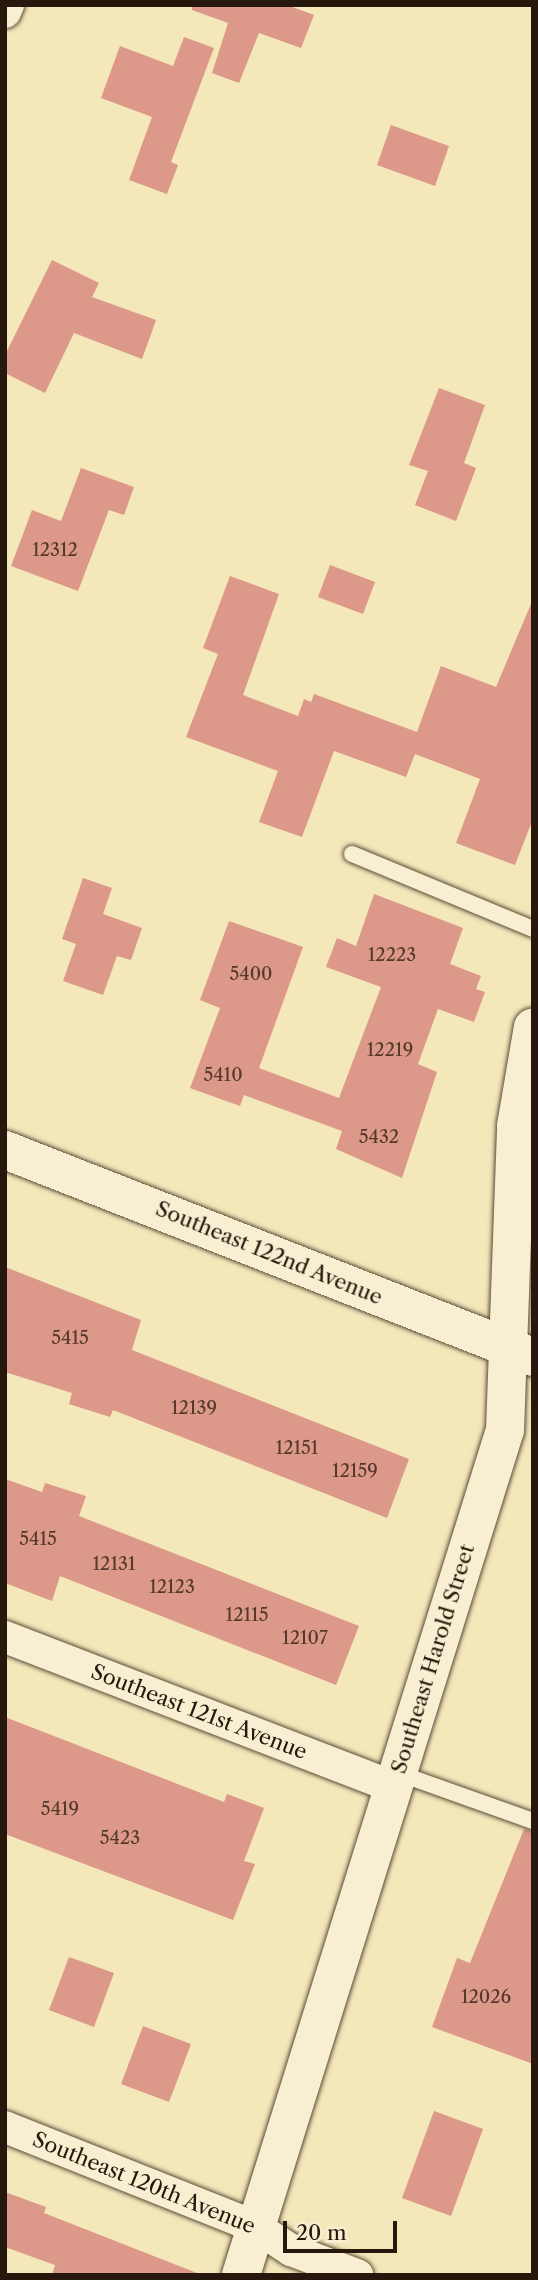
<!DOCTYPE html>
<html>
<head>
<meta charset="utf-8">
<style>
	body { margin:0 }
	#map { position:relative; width:538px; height:2280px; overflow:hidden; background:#f4e7ba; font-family:"Libre Caslon Text",serif }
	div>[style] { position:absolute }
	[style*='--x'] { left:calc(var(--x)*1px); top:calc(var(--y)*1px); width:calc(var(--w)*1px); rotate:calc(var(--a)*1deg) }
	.building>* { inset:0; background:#dc9888 }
	.roads { filter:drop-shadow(0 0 2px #5a4c38) drop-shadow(0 0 2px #5a4c38) }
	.service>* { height:16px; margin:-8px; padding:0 8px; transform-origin:8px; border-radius:8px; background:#f8efd2 }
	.minor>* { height:32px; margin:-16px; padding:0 16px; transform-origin:16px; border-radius:16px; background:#f8efd2 }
	.tertiary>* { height:38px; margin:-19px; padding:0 19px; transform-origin:19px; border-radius:19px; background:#f8efd2 }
	.secondary>* { height:38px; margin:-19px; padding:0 19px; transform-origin:19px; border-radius:19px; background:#f8efd2 }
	span { translate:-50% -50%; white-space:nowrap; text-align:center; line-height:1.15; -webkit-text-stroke:7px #f8efd2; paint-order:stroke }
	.number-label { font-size:18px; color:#54382b }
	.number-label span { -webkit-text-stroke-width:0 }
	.street-label { font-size:21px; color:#26180c }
	.frame { position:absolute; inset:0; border:7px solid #26180c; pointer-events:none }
	.scale { position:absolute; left:283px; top:2221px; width:114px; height:32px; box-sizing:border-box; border:4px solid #26180c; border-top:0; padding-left:9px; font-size:21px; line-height:24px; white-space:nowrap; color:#26180c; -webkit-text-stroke:5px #f8efd2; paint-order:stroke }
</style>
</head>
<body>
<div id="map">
	<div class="building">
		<div style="clip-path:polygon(192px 5px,287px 5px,314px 15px,301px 48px,259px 33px,239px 83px,212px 73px,228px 23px,192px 10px)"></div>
		<div style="clip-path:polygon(184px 37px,214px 48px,171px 162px,178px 165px,167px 194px,129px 180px,152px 117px,101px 98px,120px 46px,173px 66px)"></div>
		<div style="clip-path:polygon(391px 125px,449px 146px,435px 186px,377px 165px)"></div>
		<div style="clip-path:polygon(52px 260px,99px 283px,92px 297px,156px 320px,142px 359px,74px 333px,45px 393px,5px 373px,5px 355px)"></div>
		<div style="clip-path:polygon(439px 388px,485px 405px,464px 463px,476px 468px,456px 521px,415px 505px,428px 471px,409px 465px)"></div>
		<div style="clip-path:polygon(81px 468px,134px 487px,124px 515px,109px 510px,78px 591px,11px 566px,32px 510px,61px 521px)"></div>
		<div style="clip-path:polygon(330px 565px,375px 582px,363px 614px,318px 597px)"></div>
		<div style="clip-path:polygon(230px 576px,279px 594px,243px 695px,298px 716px,304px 699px,311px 702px,314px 694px,417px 732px,441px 666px,496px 687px,533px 599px,533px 819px,515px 865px,456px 843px,480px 779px,415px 754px,406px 777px,334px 751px,302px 837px,259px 822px,278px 771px,186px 737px,218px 654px,203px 648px)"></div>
		<div style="clip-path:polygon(83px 878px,112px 888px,103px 914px,142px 928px,131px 960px,117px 956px,103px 995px,63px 981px,76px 944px,62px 939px)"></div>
		<div style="clip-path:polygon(374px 894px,463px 928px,450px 964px,481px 976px,476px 989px,485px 992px,474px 1022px,438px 1009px,418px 1064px,437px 1072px,402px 1178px,336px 1149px,342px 1131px,244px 1095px,240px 1106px,190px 1088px,220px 1008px,200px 1000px,229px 921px,303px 947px,259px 1068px,339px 1098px,381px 987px,326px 967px,337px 938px,356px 946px)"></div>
		<div style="clip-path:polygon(5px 1267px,141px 1320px,132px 1350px,409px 1459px,387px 1518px,113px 1410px,110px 1417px,69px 1404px,72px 1393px,5px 1372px)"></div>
		<div style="clip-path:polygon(5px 1479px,42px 1492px,45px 1483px,86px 1496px,79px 1516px,359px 1626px,336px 1685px,60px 1576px,52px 1601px,5px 1583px)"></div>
		<div style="clip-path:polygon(5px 1717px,224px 1802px,227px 1794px,264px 1808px,244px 1861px,255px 1864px,233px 1920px,5px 1834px)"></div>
		<div style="clip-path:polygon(524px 1829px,533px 1831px,533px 2064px,432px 2027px,457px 1958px,470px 1963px)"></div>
		<div style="clip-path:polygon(69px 1957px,114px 1973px,94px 2027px,49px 2010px)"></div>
		<div style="clip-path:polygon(143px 2026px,191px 2044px,169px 2102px,121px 2084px)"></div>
		<div style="clip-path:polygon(434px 2111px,483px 2129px,451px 2216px,402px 2198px)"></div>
		<div style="clip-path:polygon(5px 2192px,46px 2207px,44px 2213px,202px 2275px,52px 2275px,55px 2265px,5px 2247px)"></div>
	</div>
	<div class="roads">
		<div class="service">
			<div style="--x:352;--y:854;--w:196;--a:22.5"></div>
			<div style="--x:398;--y:1773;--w:143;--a:19.6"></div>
		</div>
		<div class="minor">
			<div style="--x:5;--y:12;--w:8;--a:-67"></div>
			<div style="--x:5;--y:1637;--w:417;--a:21.1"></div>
			<div style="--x:5;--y:2127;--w:270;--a:21.7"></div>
			<div style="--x:256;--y:2227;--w:42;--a:33.3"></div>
			<div style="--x:291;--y:2250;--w:71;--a:20.7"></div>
		</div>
		<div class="tertiary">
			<div style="--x:241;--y:2275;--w:885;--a:-72.65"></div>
			<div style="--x:505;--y:1430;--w:304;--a:-87.9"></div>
			<div style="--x:516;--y:1126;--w:100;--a:-80.3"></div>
		</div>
		<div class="secondary">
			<div style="--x:5;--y:1150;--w:567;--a:21.41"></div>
		</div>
	</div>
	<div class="number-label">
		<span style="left:55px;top:550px">12312</span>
		<span style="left:392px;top:955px">12223</span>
		<span style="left:251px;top:974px">5400</span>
		<span style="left:390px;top:1050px">12219</span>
		<span style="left:223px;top:1075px">5410</span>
		<span style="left:379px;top:1137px">5432</span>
		<span style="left:70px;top:1338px">5415</span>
		<span style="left:194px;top:1408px">12139</span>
		<span style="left:297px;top:1448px">12151</span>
		<span style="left:355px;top:1471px">12159</span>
		<span style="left:38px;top:1539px">5415</span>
		<span style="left:114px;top:1564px">12131</span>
		<span style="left:172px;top:1587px">12123</span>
		<span style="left:247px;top:1615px">12115</span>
		<span style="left:305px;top:1638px">12107</span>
		<span style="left:60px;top:1809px">5419</span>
		<span style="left:120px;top:1838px">5423</span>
		<span style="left:486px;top:1997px">12026</span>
	</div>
	<div class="street-label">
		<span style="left:269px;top:1253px;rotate:22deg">Southeast 122nd Avenue</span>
		<span style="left:433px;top:1659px;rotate:-73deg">Southeast Harold Street</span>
		<span style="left:199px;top:1712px;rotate:21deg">Southeast 121st Avenue</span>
		<span style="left:144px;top:2183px;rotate:22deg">Southeast 120th Avenue</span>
	</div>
	<div class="frame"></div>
	<div class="scale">20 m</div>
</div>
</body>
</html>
